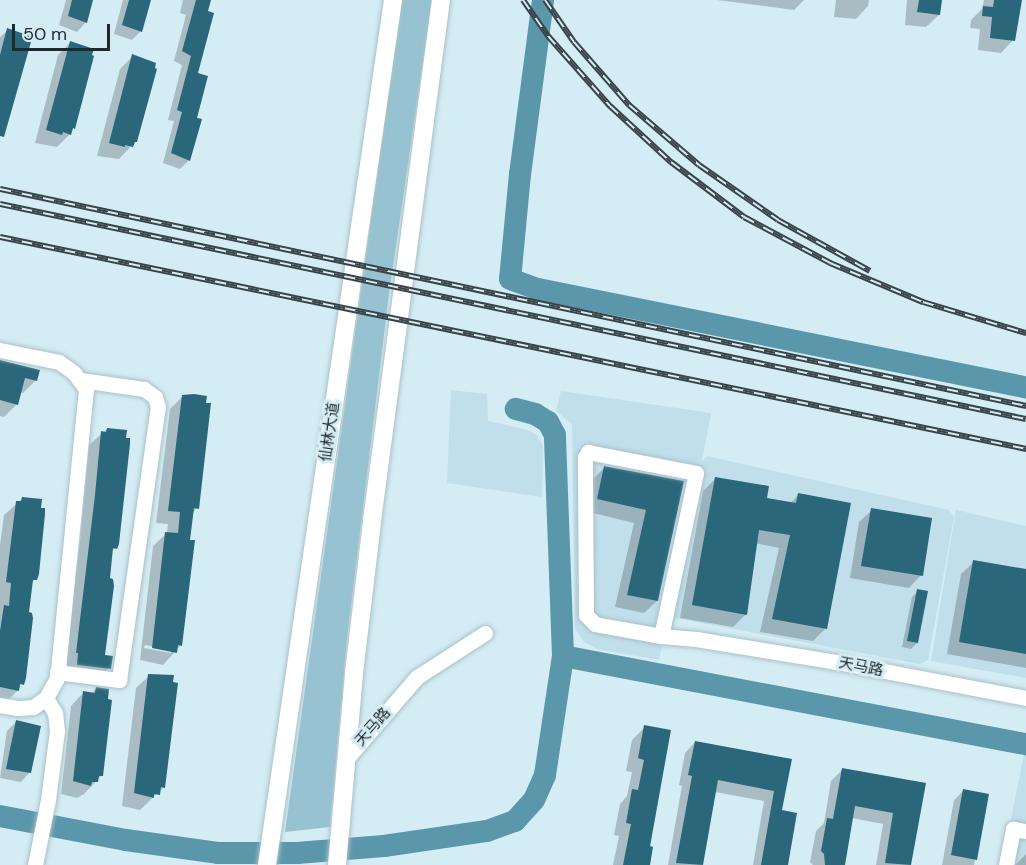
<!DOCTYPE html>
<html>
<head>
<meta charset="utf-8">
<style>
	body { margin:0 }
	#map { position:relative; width:1026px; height:865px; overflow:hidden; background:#d4ecf4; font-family:"DM Sans","Noto Sans SC",sans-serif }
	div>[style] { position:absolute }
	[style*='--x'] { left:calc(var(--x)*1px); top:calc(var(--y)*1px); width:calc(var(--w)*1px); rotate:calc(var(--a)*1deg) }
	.built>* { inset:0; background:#c0dfeb }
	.green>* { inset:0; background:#96c2d2 }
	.shadow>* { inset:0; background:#0003 }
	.river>* { height:22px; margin:-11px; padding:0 11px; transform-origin:11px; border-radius:11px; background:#5b97ab }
	.building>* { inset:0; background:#2a677a }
	.roads { filter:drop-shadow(0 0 2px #a9c0c8) drop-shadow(0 0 2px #a9c0c8) }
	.minor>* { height:15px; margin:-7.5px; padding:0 7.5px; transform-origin:7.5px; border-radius:7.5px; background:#fff }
	.major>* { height:18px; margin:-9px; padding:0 9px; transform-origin:9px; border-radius:9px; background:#fff }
	.rail>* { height:6px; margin-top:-3px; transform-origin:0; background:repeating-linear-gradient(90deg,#d4ecf4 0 11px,#394449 0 22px); box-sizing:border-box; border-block:2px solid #394449 }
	span { translate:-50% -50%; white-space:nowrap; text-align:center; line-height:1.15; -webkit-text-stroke:6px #d4ecf4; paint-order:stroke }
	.street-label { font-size:15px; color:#1f282c }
	.scale { position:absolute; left:12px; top:24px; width:98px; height:27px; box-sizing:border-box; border:3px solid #1f282c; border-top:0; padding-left:8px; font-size:18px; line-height:21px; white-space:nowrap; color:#1f282c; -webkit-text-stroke:4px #d4ecf4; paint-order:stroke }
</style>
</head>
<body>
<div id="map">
	<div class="built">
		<div style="clip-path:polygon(451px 390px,487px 394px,488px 421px,527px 430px,537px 435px,543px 446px,542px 497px,447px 483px)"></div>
		<div style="clip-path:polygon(561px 391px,711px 413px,702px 461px,707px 456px,949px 510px,954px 517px,928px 660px,920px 664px,675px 618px,671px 616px,695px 491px,659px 660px,597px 649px,584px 642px,575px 629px,572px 424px,556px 411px)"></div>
		<div style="clip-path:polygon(956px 510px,1026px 526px,1026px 678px,931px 661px)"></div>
		<div style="clip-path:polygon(1026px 744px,1026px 865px,1002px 865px)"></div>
	</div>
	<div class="green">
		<div style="clip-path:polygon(399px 0,432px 0,389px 294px,347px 639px,330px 827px,285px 832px,392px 70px)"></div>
	</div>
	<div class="shadow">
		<div style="clip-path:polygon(66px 0,92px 0,86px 22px,77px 32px,59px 25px)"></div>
		<div style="clip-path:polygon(123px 0,149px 0,141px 31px,132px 40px,114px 34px)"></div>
		<div style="clip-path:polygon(183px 0,209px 0,196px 74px,189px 160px,180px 169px,163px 163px,174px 121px,168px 120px,182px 65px,174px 61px,186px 15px,180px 13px)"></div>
		<div style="clip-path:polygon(717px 0,804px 0,794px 10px)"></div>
		<div style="clip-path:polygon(836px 0,869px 0,868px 6px,856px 19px,834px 17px)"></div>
		<div style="clip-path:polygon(907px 0,941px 0,939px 15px,926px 27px,905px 25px)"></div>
		<div style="clip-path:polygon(984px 0,1019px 0,1013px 40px,1001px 53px,978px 50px,980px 29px,970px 28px,971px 20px,982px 9px)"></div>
		<div style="clip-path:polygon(8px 30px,29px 44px,10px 115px,0 127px,0 37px)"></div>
		<div style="clip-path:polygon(70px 43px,70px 134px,57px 147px,35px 143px,58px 55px)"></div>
		<div style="clip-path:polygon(133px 56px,136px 141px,119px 159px,97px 156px,120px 69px)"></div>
		<div style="clip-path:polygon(0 361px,36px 380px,23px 393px,20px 392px,17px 404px,4px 417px,0 416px)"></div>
		<div style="clip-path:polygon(evenodd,183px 396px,197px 508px,192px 513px,181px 645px,163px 665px,140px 660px,153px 546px,167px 533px,168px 524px,156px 523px,170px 409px,183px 396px,145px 645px,171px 650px,171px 653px,144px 648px,145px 645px)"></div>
		<div style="clip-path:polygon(107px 429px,124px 439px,115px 548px,111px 552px,104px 657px,109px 668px,97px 681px,65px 676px,67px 633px,80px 542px,89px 445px)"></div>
		<div style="clip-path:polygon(605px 467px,682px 482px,657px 601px,644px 613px,615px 607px,634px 523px,585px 511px,592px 480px)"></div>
		<div style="clip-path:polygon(715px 479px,765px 499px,790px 504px,798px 495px,825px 629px,813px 641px,760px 632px,779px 548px,755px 543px,746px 614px,733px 627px,680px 618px,703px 491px)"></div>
		<div style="clip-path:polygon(22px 499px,35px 579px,31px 584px,24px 678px,18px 690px,5px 703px,0 702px,0 545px,4px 515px)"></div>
		<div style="clip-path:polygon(872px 510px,921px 575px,909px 588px,850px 578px,859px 522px)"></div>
		<div style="clip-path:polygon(974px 562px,1026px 571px,1026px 668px,947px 654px,961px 574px)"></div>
		<div style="clip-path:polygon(918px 591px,917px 643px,911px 649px,902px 647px,912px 597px)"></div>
		<div style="clip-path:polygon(149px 676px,164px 787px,140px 810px,122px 806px,136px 688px)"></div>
		<div style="clip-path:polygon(96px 688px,102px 775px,84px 794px,77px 798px,61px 794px,71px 706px,83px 693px,91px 694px)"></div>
		<div style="clip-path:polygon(17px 721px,30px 772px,21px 782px,0 778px,7px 731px)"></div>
		<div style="clip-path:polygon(645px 727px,670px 731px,647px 865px,613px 865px,619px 836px,614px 835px,620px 804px,627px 796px,632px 772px,626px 771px,632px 740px)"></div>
		<div style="clip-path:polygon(695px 742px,790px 760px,781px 812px,786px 865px,753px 865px,764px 801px,715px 792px,701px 865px,668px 865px,682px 786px,679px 785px,685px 753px)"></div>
		<div style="clip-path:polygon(843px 769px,925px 784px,910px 865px,876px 865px,883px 824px,852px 818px,843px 865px,813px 865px,810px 862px,816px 831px,824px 823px,831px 781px)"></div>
		<div style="clip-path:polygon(963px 791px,987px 795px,974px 865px,942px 865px,954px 800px)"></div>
		<div style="clip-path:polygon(1026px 854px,1026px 865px,1015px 865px)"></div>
	</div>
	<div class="river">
		<div style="--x:543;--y:0;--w:176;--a:97.5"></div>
		<div style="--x:520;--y:174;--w:105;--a:95.4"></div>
		<div style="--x:510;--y:279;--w:30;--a:20"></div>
		<div style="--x:538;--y:289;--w:498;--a:11.4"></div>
		<div style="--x:563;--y:656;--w:471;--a:10.8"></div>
		<div style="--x:0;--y:816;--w:128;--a:10.8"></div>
		<div style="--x:126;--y:840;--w:94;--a:8"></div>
		<div style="--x:219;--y:853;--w:78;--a:0"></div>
		<div style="--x:297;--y:853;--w:87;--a:-4.6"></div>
		<div style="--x:384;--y:846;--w:104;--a:-8.3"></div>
		<div style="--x:487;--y:831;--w:30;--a:-20"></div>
		<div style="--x:515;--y:821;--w:28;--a:-48"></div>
		<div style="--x:534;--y:800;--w:27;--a:-66"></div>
		<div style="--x:545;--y:775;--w:120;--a:-81.4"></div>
		<div style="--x:563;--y:656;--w:221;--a:-92.1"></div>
		<div style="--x:555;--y:435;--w:15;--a:-118"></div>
		<div style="--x:548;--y:422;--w:15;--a:-148"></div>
		<div style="--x:535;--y:414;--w:20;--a:-165"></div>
	</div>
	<div class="building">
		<div style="clip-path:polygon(72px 0,93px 0,87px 23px,68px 16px)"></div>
		<div style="clip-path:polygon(129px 0,151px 0,142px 32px,122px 25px)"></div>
		<div style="clip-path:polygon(196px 0,211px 0,208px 11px,214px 13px,198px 73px,208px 76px,197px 118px,202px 119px,190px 161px,171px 153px,182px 112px,177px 110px,191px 56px,182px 51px)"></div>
		<div style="clip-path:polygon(919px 0,942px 0,940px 15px,917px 12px)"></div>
		<div style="clip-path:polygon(994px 0,1022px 0,1015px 41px,990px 38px,992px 17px,982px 16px,983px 6px,993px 7px)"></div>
		<div style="clip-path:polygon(7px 28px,30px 36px,29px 42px,31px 42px,4px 137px,0 136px,0 55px)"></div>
		<div style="clip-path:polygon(70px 41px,94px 49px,92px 55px,94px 56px,75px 129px,73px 128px,71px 135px,63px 132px,62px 135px,46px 130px)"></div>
		<div style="clip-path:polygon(132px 54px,156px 63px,155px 68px,157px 69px,137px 142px,135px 142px,133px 147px,125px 145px,125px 147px,109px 143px)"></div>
		<div style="clip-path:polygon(0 360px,40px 370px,37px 381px,25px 378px,18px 405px,0 400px)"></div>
		<div style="clip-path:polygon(194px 394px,207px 396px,206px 403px,211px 403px,199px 509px,194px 508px,190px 540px,195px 540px,182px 646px,178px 645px,177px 653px,152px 648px,165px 532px,178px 533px,180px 512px,168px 511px,182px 395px)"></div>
		<div style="clip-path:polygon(107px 428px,127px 430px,126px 438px,130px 438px,130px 444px,119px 544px,117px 549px,113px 548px,110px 578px,113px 579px,114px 586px,105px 655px,113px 656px,111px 669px,77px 665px,78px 653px,76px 653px,95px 495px,101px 431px,106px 432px)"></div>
		<div style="clip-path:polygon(604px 466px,684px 481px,658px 601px,627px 595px,646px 510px,597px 499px)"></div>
		<div style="clip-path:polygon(715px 477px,769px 486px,767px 498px,796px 503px,798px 493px,851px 503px,827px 629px,772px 619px,790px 535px,759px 530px,747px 615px,692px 605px)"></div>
		<div style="clip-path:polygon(22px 497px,42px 499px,41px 508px,45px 508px,45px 514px,39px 574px,37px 580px,33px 580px,29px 612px,32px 613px,33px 618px,26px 678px,24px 685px,20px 684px,19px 691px,0 687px,0 631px,4px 605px,9px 606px,11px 583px,6px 582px,16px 501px,21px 501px)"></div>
		<div style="clip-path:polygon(871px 508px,932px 518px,923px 576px,861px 566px)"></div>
		<div style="clip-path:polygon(973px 560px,1026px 569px,1026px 654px,959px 642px)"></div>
		<div style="clip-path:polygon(917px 589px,928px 591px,918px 643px,907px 641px)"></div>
		<div style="clip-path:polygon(148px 674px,174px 675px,173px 682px,178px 683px,165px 788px,161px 787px,160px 795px,154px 794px,154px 798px,134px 793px)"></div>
		<div style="clip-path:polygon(96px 687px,109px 689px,108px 699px,112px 700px,103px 776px,99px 776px,98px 782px,92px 782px,91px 786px,73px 781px,83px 691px,95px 693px)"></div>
		<div style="clip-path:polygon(16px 720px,41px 726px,31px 773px,6px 769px)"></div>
		<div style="clip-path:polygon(644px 725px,671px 730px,650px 846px,653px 847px,650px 865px,623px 865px,631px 824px,626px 823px,632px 789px,638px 790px,644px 760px,638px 758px)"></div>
		<div style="clip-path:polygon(695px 741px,792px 759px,782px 810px,797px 813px,788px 865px,761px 865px,774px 791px,718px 780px,703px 865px,676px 863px,692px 776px,688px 775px)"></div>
		<div style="clip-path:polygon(842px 768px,926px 783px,911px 865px,885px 863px,893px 813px,855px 806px,845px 865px,825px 865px,824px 854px,821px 851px,827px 818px,833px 819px)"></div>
		<div style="clip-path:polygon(963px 789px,989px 794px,977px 860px,951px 855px)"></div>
	</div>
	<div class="roads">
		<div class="minor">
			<div style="--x:0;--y:350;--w:60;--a:11.5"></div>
			<div style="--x:59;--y:362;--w:19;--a:36"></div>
			<div style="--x:74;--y:373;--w:20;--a:53"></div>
			<div style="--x:86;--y:389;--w:290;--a:95.7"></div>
			<div style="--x:57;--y:678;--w:23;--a:119"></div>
			<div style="--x:46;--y:698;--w:16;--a:145"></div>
			<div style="--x:33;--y:707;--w:16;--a:176"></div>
			<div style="--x:17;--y:708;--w:17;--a:-170"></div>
			<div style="--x:588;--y:452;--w:110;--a:11"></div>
			<div style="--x:696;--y:473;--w:167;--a:102.1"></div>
			<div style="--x:661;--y:636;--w:67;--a:-169.7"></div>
			<div style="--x:595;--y:624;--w:13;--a:-135"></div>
			<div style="--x:586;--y:615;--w:158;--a:-90.4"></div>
			<div style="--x:585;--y:457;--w:6;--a:-59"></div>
			<div style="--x:661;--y:636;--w:35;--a:5"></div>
			<div style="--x:696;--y:639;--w:143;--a:9.3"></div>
			<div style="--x:837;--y:662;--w:192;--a:10.8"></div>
			<div style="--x:57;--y:672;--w:63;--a:7.4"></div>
			<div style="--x:119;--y:680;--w:276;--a:-81.9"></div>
			<div style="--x:158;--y:407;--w:10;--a:-107"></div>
			<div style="--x:155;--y:397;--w:14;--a:-144"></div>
			<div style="--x:144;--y:389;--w:64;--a:-171.9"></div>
			<div style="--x:347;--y:758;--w:107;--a:-49.2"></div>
			<div style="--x:417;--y:677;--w:81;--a:-32.9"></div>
			<div style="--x:35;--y:865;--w:66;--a:-78.7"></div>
			<div style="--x:48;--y:800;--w:70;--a:-82.6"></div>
			<div style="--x:57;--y:731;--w:18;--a:-96"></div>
			<div style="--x:55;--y:713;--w:17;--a:-121"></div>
			<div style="--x:1006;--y:865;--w:37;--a:-79"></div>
			<div style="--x:1013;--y:829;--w:13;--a:9"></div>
		</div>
		<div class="major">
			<div style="--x:267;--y:865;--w:874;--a:-81.71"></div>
			<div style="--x:337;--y:865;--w:193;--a:-84.9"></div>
			<div style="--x:354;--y:673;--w:153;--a:-83.2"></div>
			<div style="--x:372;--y:521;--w:526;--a:-82.46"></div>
		</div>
	</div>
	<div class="rail">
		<div style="--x:523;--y:0;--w:44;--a:55.2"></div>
		<div style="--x:548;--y:36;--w:94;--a:48.5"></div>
		<div style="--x:610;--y:106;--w:83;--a:42.6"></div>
		<div style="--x:671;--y:162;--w:91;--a:37"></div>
		<div style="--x:744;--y:217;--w:98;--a:28.1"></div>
		<div style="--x:830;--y:263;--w:101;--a:22.8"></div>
		<div style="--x:923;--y:302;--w:108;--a:16.8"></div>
		<div style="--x:545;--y:0;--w:51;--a:55.4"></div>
		<div style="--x:574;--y:42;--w:84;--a:48.9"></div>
		<div style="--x:629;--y:105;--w:92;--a:40.6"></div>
		<div style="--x:699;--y:165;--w:96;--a:34.8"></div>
		<div style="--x:778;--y:220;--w:105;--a:29"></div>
		<div style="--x:0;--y:189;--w:1049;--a:11.94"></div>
		<div style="--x:0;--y:204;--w:1048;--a:11.84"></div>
		<div style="--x:0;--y:237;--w:1048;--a:11.67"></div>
	</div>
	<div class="street-label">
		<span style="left:330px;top:432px;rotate:-82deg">仙林大道</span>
		<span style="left:861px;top:667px;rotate:11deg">天马路</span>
		<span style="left:373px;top:727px;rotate:-49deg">天马路</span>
	</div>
	<div class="scale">50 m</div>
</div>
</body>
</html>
